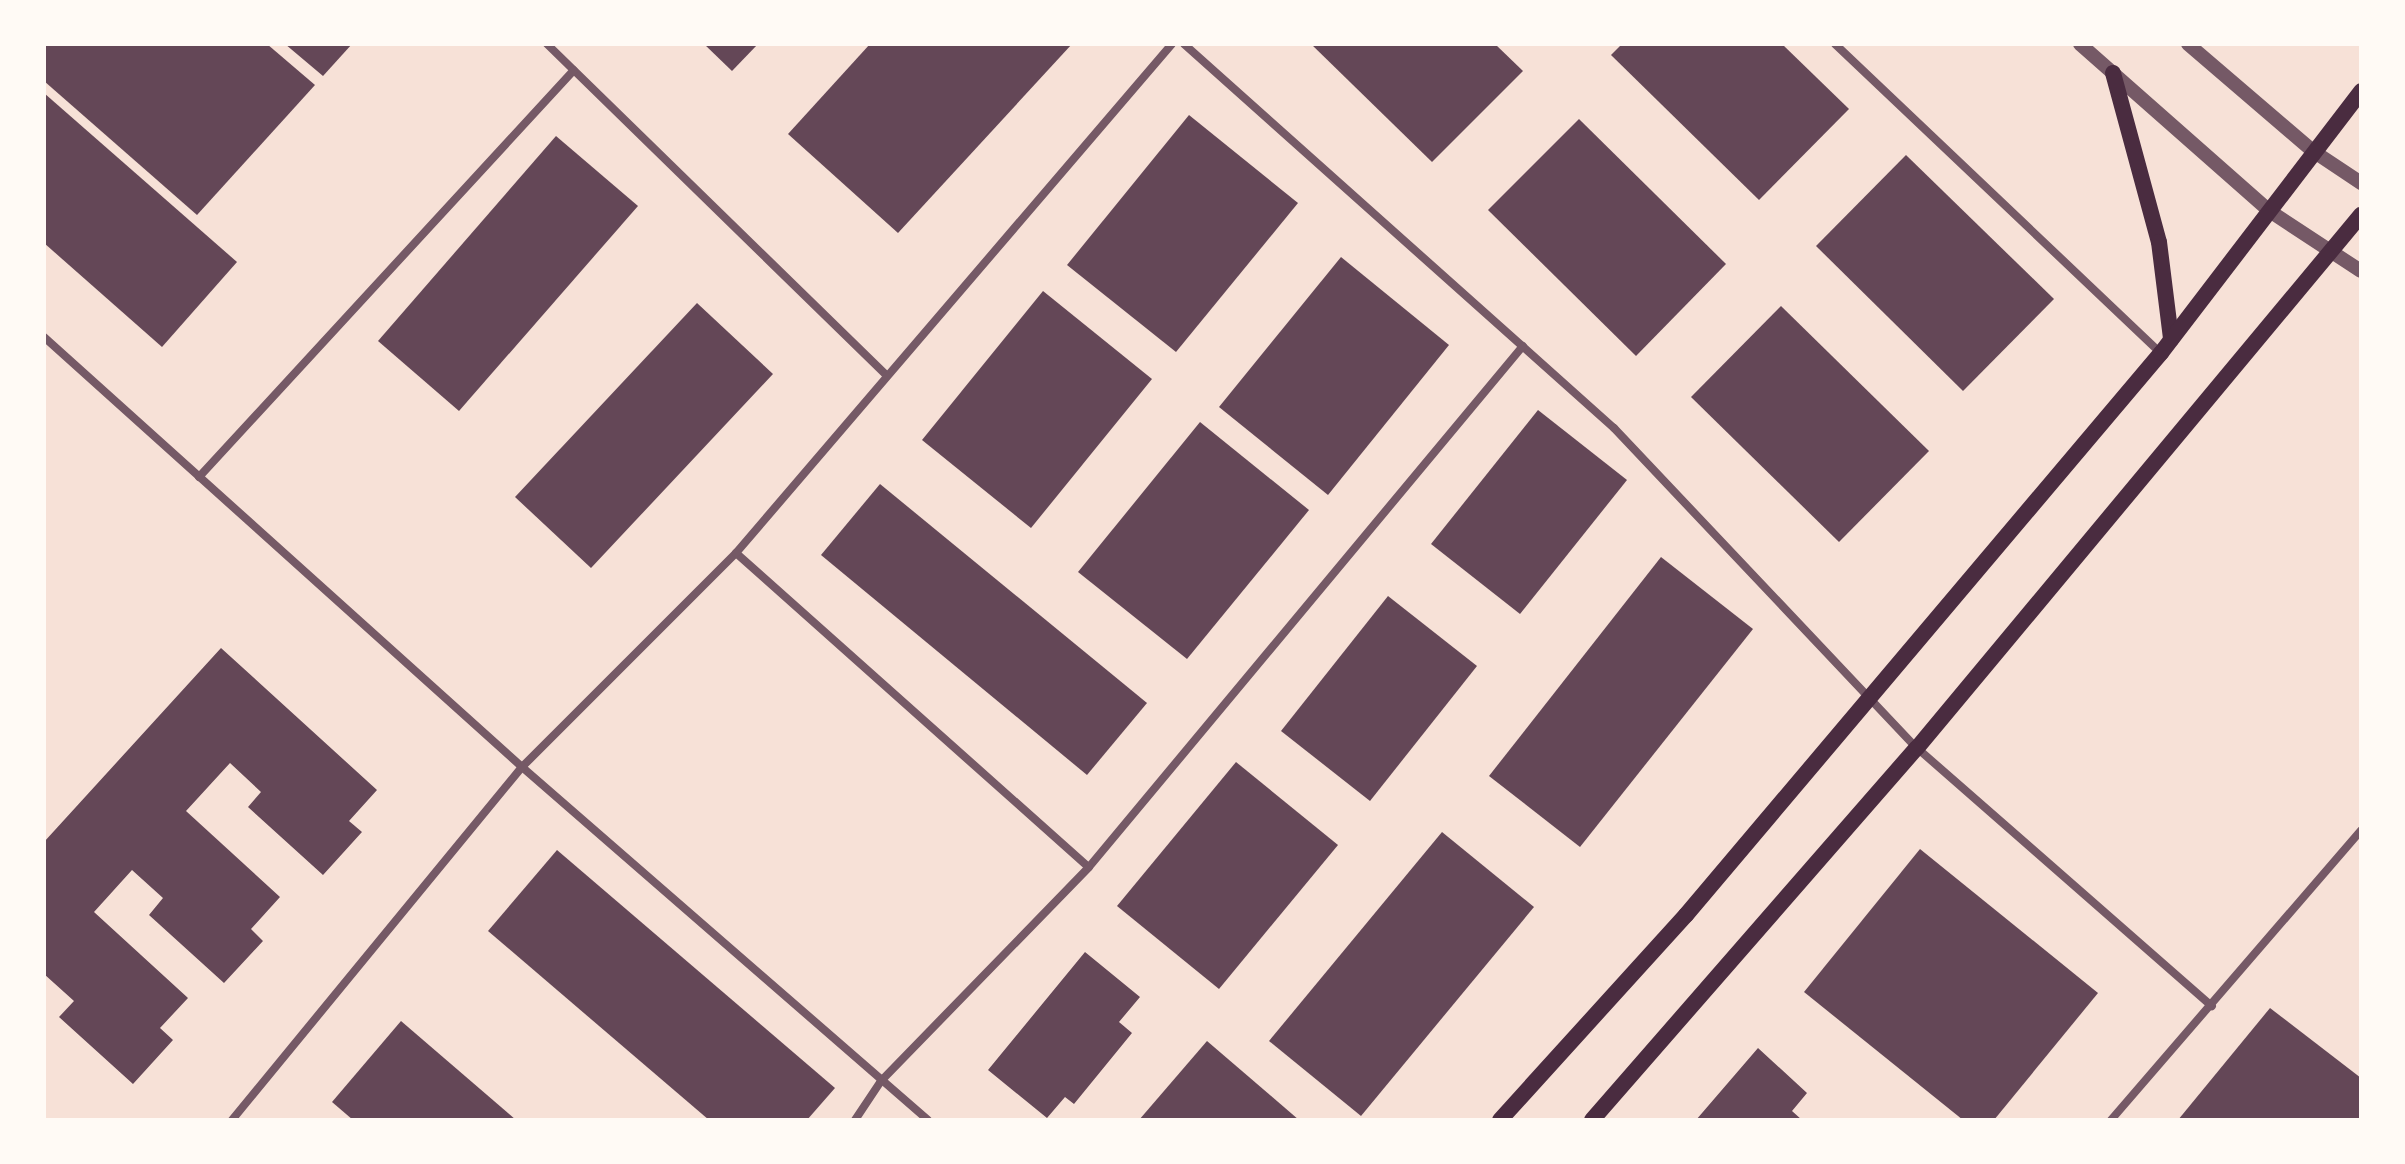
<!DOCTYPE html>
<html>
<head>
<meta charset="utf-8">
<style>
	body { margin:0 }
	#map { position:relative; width:2405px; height:1164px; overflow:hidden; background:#f7e1d7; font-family:"Work Sans",sans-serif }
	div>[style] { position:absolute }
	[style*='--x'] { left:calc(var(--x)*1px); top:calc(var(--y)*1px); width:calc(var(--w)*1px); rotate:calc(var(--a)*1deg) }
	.building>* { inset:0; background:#644757 }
	.minor>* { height:8px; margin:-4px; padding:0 4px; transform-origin:4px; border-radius:4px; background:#755966 }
	.tertiary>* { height:14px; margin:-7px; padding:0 7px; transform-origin:7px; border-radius:7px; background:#755966 }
	.secondary>* { height:16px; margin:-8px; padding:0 8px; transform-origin:8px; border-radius:8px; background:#4a2c40 }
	span { translate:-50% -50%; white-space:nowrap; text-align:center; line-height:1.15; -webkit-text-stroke:6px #fffaf5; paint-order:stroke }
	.frame { position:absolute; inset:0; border:46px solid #fffaf5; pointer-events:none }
</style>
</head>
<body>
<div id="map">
	<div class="building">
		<div style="clip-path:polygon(44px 44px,267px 44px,315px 85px,197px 215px,44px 81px)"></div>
		<div style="clip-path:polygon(285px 44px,352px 44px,323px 76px)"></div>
		<div style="clip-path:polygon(704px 44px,758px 44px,732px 71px)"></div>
		<div style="clip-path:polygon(870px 44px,1072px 44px,898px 233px,788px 134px)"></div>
		<div style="clip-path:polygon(1311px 44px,1495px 44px,1523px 71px,1432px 162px)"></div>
		<div style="clip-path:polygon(1622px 44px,1782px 44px,1849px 109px,1759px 200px,1611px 55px)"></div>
		<div style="clip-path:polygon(44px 93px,237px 262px,162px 347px,44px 243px)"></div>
		<div style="clip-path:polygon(1189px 115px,1298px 203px,1176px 352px,1067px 265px)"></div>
		<div style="clip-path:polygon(1579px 119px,1726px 264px,1636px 356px,1488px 210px)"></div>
		<div style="clip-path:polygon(556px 136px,638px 206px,459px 411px,378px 341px)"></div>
		<div style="clip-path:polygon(1906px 155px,2054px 299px,1963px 391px,1816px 246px)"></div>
		<div style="clip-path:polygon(1341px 257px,1449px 345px,1328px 495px,1219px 407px)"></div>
		<div style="clip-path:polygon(1043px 291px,1152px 379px,1031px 528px,922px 440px)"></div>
		<div style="clip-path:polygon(697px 303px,773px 374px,591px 568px,515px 497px)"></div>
		<div style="clip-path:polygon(1781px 306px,1929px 451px,1839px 542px,1691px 397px)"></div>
		<div style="clip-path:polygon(1538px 410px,1627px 480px,1520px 614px,1431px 544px)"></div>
		<div style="clip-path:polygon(1200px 422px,1309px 510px,1187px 659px,1078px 572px)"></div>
		<div style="clip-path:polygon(880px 484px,1147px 703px,1087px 775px,821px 555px)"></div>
		<div style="clip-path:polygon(1661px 557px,1753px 629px,1580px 847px,1489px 776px)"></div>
		<div style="clip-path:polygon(1388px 596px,1477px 666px,1370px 801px,1281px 731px)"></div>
		<div style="clip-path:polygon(221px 648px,377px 790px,349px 821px,362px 832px,323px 875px,248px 807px,261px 792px,230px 763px,186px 811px,280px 897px,251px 929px,263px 941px,224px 983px,149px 915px,163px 898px,132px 870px,94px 912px,188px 998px,160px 1028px,173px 1040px,133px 1084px,59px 1017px,74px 1001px,44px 974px,44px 842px)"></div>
		<div style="clip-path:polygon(1236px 762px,1338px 845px,1219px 989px,1117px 906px)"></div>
		<div style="clip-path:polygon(1442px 832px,1534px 907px,1361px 1116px,1269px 1041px)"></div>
		<div style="clip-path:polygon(1920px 849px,2098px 993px,1994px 1120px,1963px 1120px,1804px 992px)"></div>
		<div style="clip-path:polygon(557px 850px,835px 1088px,807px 1120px,709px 1120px,488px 931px)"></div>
		<div style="clip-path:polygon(1085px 952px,1140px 997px,1119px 1022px,1132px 1033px,1074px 1104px,1065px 1097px,1047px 1118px,988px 1070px)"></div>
		<div style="clip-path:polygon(2270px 1008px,2361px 1078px,2361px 1120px,2178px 1120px)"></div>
		<div style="clip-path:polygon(401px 1021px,516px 1120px,353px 1120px,332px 1102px)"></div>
		<div style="clip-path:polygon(1207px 1041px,1299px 1120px,1139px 1120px)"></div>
		<div style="clip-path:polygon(1758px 1048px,1807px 1093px,1792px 1111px,1802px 1120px,1696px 1120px)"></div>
	</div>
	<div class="minor">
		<div style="--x:547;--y:44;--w:472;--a:44.3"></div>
		<div style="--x:1184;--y:44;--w:577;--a:41.77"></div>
		<div style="--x:1614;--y:428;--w:441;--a:46.6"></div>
		<div style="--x:1917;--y:748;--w:392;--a:41.2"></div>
		<div style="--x:1835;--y:44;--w:449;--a:43.5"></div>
		<div style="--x:44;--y:337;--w:643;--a:41.97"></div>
		<div style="--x:522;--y:767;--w:538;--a:41.01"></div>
		<div style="--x:199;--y:477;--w:553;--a:-47.34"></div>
		<div style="--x:736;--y:553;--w:472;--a:41.7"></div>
		<div style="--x:232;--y:1120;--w:457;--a:-50.6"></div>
		<div style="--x:522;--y:767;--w:303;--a:-45"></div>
		<div style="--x:736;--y:553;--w:670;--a:-49.42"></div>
		<div style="--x:855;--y:1120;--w:47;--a:-56.3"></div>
		<div style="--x:881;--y:1081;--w:298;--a:-45.8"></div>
		<div style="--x:1089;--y:867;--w:678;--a:-50.21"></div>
		<div style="--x:2111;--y:1120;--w:383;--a:-49.2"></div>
	</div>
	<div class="tertiary">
		<div style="--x:2080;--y:44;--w:251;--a:41.4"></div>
		<div style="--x:2268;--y:210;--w:111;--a:33.3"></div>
		<div style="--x:2188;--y:44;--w:165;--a:40.6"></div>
		<div style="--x:2313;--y:151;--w:58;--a:33.7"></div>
	</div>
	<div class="secondary">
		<div style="--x:2113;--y:73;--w:175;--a:74.8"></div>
		<div style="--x:2159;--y:242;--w:98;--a:82.9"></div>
		<div style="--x:1500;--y:1120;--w:277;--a:-47.8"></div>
		<div style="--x:1686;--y:915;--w:736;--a:-49.8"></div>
		<div style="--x:2161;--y:353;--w:330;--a:-52.6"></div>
		<div style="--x:1592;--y:1120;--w:494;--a:-48.9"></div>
		<div style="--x:1917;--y:748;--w:694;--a:-50.21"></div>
	</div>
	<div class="frame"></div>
</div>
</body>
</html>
